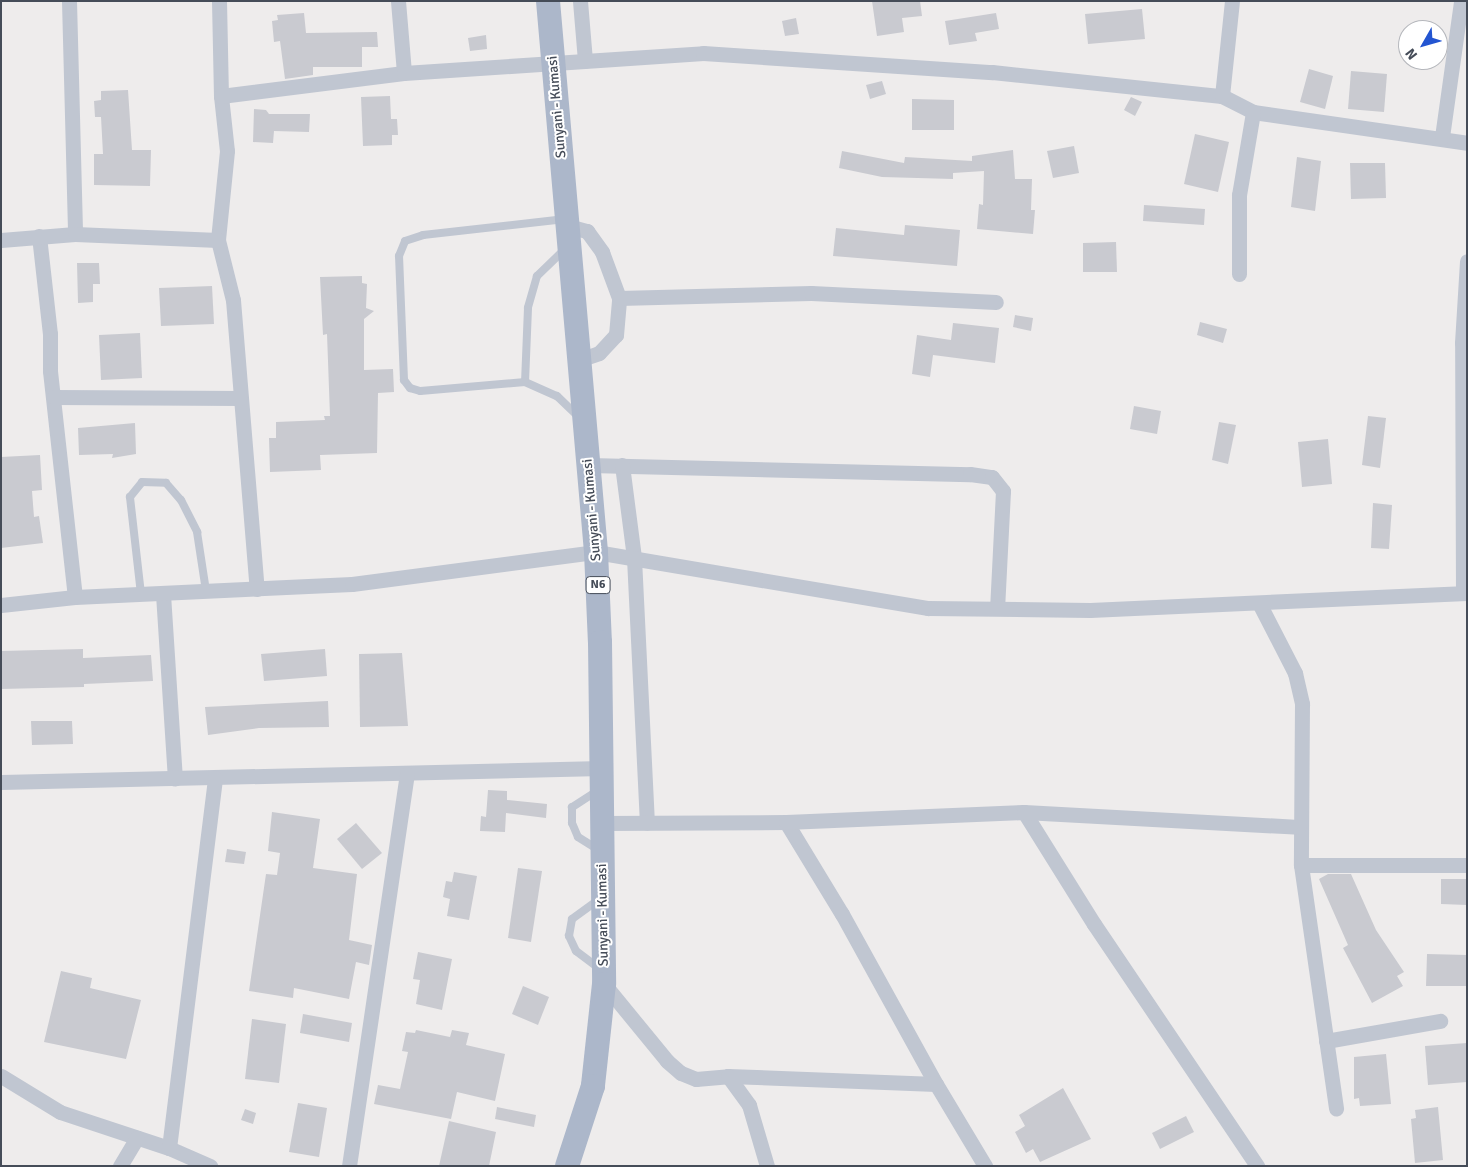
<!DOCTYPE html>
<html>
<head>
<meta charset="utf-8">
<style>
	body { margin:0 }
	#map { position:relative; width:1468px; height:1167px; overflow:hidden; background:#eeecec; font-family:Signika,sans-serif }
	div>[style] { position:absolute }
	[style*='--x'] { left:calc(var(--x)*1px); top:calc(var(--y)*1px); width:calc(var(--w)*1px); rotate:calc(var(--a)*1deg) }
	.building>* { inset:0; background:#c9cad0 }
	.service>* { height:8px; margin:-4px; padding:0 4px; transform-origin:4px; border-radius:4px; background:#c0c6d1 }
	.minor>* { height:15px; margin:-7.5px; padding:0 7.5px; transform-origin:7.5px; border-radius:7.5px; background:#c0c6d1 }
	.primary>* { height:24px; margin:-12px; padding:0 12px; transform-origin:12px; border-radius:12px; background:#acb7ca }
	span { translate:-50% -50%; white-space:nowrap; text-align:center; line-height:1.15; -webkit-text-stroke:4px #fff; paint-order:stroke }
	.shield-label span { padding:1px 4px; background:#fff; border:1px solid; border-radius:4px; -webkit-text-stroke-width:0 }
	.shield-label { font-size:12px; color:#454c58; font-weight:700 }
	.street-label { font-size:14px; color:#454c58 }
	.frame { position:absolute; inset:0; border:2px solid #454c58; pointer-events:none }
	.north { position:absolute; left:1398px; top:20px; width:50px; height:50px; box-sizing:border-box; background:#fff; border:1px solid #b5b7bc; border-radius:50%; rotate:232deg; font-size:14px; font-weight:700; line-height:20px; text-align:center; color:#454c58 }
	.north::after { content:''; display:block; margin:auto; width:18px; height:22px; background:#2355d1; clip-path:polygon(50% 0,100% 100%,50% 72%,0 100%) }
</style>
</head>
<body>
<div id="map">
	<div class="building">
		<div style="clip-path:polygon(872px 1px,920px 1px,922px 16px,902px 18px,904px 32px,877px 36px)"></div>
		<div style="clip-path:polygon(1142px 9px,1145px 39px,1088px 44px,1085px 14px)"></div>
		<div style="clip-path:polygon(304px 13px,306px 33px,377px 32px,378px 47px,362px 47px,362px 67px,313px 67px,313px 75px,285px 79px,280px 41px,274px 42px,272px 21px,278px 20px,277px 15px)"></div>
		<div style="clip-path:polygon(996px 13px,999px 29px,975px 33px,977px 41px,949px 45px,945px 21px)"></div>
		<div style="clip-path:polygon(796px 18px,799px 34px,785px 36px,782px 21px)"></div>
		<div style="clip-path:polygon(486px 35px,487px 49px,470px 51px,468px 38px)"></div>
		<div style="clip-path:polygon(1309px 69px,1333px 76px,1325px 109px,1300px 102px)"></div>
		<div style="clip-path:polygon(1351px 71px,1387px 74px,1384px 112px,1348px 109px)"></div>
		<div style="clip-path:polygon(882px 81px,886px 94px,870px 99px,866px 85px)"></div>
		<div style="clip-path:polygon(128px 90px,132px 150px,151px 150px,150px 186px,94px 185px,94px 154px,103px 154px,101px 117px,95px 117px,94px 101px,101px 100px,101px 91px)"></div>
		<div style="clip-path:polygon(390px 96px,391px 119px,397px 119px,398px 135px,392px 135px,392px 145px,363px 146px,361px 97px)"></div>
		<div style="clip-path:polygon(1131px 97px,1142px 102px,1135px 116px,1124px 110px)"></div>
		<div style="clip-path:polygon(912px 99px,954px 100px,954px 130px,912px 130px)"></div>
		<div style="clip-path:polygon(254px 109px,266px 110px,269px 114px,310px 114px,309px 132px,274px 131px,273px 143px,253px 142px)"></div>
		<div style="clip-path:polygon(1195px 134px,1229px 142px,1218px 192px,1184px 184px)"></div>
		<div style="clip-path:polygon(1074px 146px,1079px 173px,1053px 178px,1047px 151px)"></div>
		<div style="clip-path:polygon(1013px 150px,1015px 179px,1032px 179px,1031px 210px,1035px 210px,1033px 234px,977px 229px,979px 204px,983px 205px,984px 171px,953px 173px,953px 179px,882px 177px,839px 168px,842px 151px,904px 163px,905px 157px,972px 161px,972px 156px)"></div>
		<div style="clip-path:polygon(1297px 157px,1321px 161px,1315px 211px,1291px 207px)"></div>
		<div style="clip-path:polygon(1350px 163px,1385px 163px,1386px 198px,1351px 199px)"></div>
		<div style="clip-path:polygon(1144px 205px,1205px 209px,1204px 225px,1143px 221px)"></div>
		<div style="clip-path:polygon(905px 225px,960px 230px,957px 266px,833px 256px,836px 228px,904px 235px)"></div>
		<div style="clip-path:polygon(1116px 242px,1117px 272px,1083px 272px,1083px 243px)"></div>
		<div style="clip-path:polygon(77px 263px,99px 263px,100px 284px,93px 284px,93px 302px,78px 303px)"></div>
		<div style="clip-path:polygon(362px 276px,362px 283px,367px 284px,366px 308px,374px 311px,364px 319px,364px 370px,393px 369px,394px 392px,378px 393px,377px 453px,320px 455px,321px 470px,270px 472px,269px 438px,276px 438px,276px 422px,325px 420px,324px 416px,330px 416px,327px 334px,323px 335px,320px 277px)"></div>
		<div style="clip-path:polygon(212px 286px,214px 324px,161px 326px,159px 288px)"></div>
		<div style="clip-path:polygon(1015px 315px,1033px 318px,1031px 331px,1013px 327px)"></div>
		<div style="clip-path:polygon(1200px 322px,1227px 329px,1223px 343px,1197px 335px)"></div>
		<div style="clip-path:polygon(953px 323px,999px 328px,995px 363px,933px 355px,930px 377px,912px 374px,917px 335px,951px 340px)"></div>
		<div style="clip-path:polygon(140px 333px,142px 378px,101px 380px,99px 335px)"></div>
		<div style="clip-path:polygon(1134px 406px,1161px 411px,1157px 434px,1130px 429px)"></div>
		<div style="clip-path:polygon(1368px 416px,1386px 418px,1380px 468px,1362px 465px)"></div>
		<div style="clip-path:polygon(1219px 422px,1236px 425px,1228px 464px,1212px 460px)"></div>
		<div style="clip-path:polygon(135px 423px,136px 454px,112px 458px,113px 454px,79px 455px,78px 428px)"></div>
		<div style="clip-path:polygon(1328px 439px,1332px 484px,1302px 487px,1298px 442px)"></div>
		<div style="clip-path:polygon(40px 455px,42px 490px,32px 491px,34px 517px,39px 516px,43px 543px,1px 548px,1px 457px)"></div>
		<div style="clip-path:polygon(1373px 503px,1392px 505px,1389px 549px,1371px 548px)"></div>
		<div style="clip-path:polygon(83px 649px,83px 658px,151px 655px,153px 681px,84px 684px,84px 687px,1px 689px,1px 651px)"></div>
		<div style="clip-path:polygon(325px 649px,327px 676px,264px 681px,261px 654px)"></div>
		<div style="clip-path:polygon(402px 653px,408px 726px,360px 727px,359px 654px)"></div>
		<div style="clip-path:polygon(328px 701px,329px 727px,259px 728px,208px 735px,205px 707px)"></div>
		<div style="clip-path:polygon(31px 721px,72px 721px,73px 744px,32px 745px)"></div>
		<div style="clip-path:polygon(488px 790px,507px 791px,507px 800px,547px 804px,546px 818px,506px 813px,505px 832px,480px 831px,481px 816px,486px 817px)"></div>
		<div style="clip-path:polygon(272px 812px,320px 819px,313px 868px,357px 874px,349px 940px,372px 945px,369px 965px,356px 962px,349px 999px,294px 988px,293px 998px,249px 991px,266px 874px,277px 875px,280px 853px,268px 851px)"></div>
		<div style="clip-path:polygon(356px 823px,382px 853px,362px 869px,337px 839px)"></div>
		<div style="clip-path:polygon(227px 849px,246px 852px,244px 864px,225px 862px)"></div>
		<div style="clip-path:polygon(518px 868px,542px 871px,531px 942px,508px 938px)"></div>
		<div style="clip-path:polygon(454px 872px,477px 876px,469px 920px,447px 916px,450px 899px,443px 897px,446px 881px,452px 882px)"></div>
		<div style="clip-path:polygon(1328px 874px,1351px 874px,1376px 930px,1404px 972px,1397px 976px,1403px 986px,1372px 1003px,1343px 948px,1348px 945px,1319px 879px)"></div>
		<div style="clip-path:polygon(1441px 879px,1467px 879px,1467px 905px,1441px 904px)"></div>
		<div style="clip-path:polygon(418px 952px,452px 959px,442px 1010px,416px 1004px,420px 980px,413px 979px)"></div>
		<div style="clip-path:polygon(1427px 954px,1467px 955px,1467px 986px,1426px 986px)"></div>
		<div style="clip-path:polygon(61px 971px,92px 978px,90px 988px,141px 1000px,126px 1059px,44px 1042px)"></div>
		<div style="clip-path:polygon(523px 986px,549px 997px,538px 1025px,512px 1014px)"></div>
		<div style="clip-path:polygon(303px 1014px,352px 1023px,349px 1042px,300px 1033px)"></div>
		<div style="clip-path:polygon(252px 1019px,286px 1024px,279px 1083px,245px 1079px)"></div>
		<div style="clip-path:polygon(416px 1030px,450px 1037px,452px 1030px,469px 1033px,466px 1045px,505px 1054px,495px 1101px,457px 1092px,451px 1119px,374px 1104px,378px 1085px,400px 1089px,408px 1052px,402px 1051px,406px 1032px,415px 1033px)"></div>
		<div style="clip-path:polygon(1467px 1043px,1467px 1082px,1428px 1085px,1425px 1046px)"></div>
		<div style="clip-path:polygon(1386px 1054px,1391px 1104px,1360px 1106px,1359px 1098px,1354px 1099px,1354px 1057px)"></div>
		<div style="clip-path:polygon(1063px 1088px,1091px 1139px,1040px 1162px,1033px 1149px,1026px 1153px,1015px 1132px,1025px 1126px,1019px 1115px)"></div>
		<div style="clip-path:polygon(298px 1103px,327px 1108px,319px 1157px,289px 1152px)"></div>
		<div style="clip-path:polygon(497px 1107px,536px 1115px,534px 1127px,495px 1119px)"></div>
		<div style="clip-path:polygon(1438px 1107px,1443px 1160px,1415px 1163px,1411px 1119px,1416px 1118px,1415px 1110px)"></div>
		<div style="clip-path:polygon(245px 1109px,256px 1113px,253px 1124px,241px 1120px)"></div>
		<div style="clip-path:polygon(1186px 1116px,1194px 1132px,1160px 1149px,1152px 1133px)"></div>
		<div style="clip-path:polygon(449px 1121px,496px 1132px,489px 1166px,439px 1166px)"></div>
	</div>
	<div class="service">
		<div style="--x:565;--y:249;--w:39;--a:136"></div>
		<div style="--x:537;--y:276;--w:33;--a:106"></div>
		<div style="--x:528;--y:308;--w:74;--a:92.3"></div>
		<div style="--x:525;--y:382;--w:35;--a:24"></div>
		<div style="--x:557;--y:396;--w:29;--a:44"></div>
		<div style="--x:525;--y:382;--w:105;--a:175.1"></div>
		<div style="--x:420;--y:391;--w:10;--a:-163"></div>
		<div style="--x:410;--y:388;--w:10;--a:-127"></div>
		<div style="--x:404;--y:380;--w:124;--a:-92.3"></div>
		<div style="--x:399;--y:256;--w:16;--a:-68"></div>
		<div style="--x:405;--y:241;--w:19;--a:-18"></div>
		<div style="--x:423;--y:235;--w:143;--a:-6.4"></div>
		<div style="--x:141;--y:594;--w:98;--a:-96.5"></div>
		<div style="--x:130;--y:497;--w:19;--a:-51"></div>
		<div style="--x:142;--y:482;--w:24;--a:2"></div>
		<div style="--x:166;--y:483;--w:23;--a:49"></div>
		<div style="--x:181;--y:500;--w:36;--a:63"></div>
		<div style="--x:197;--y:532;--w:60;--a:81.3"></div>
		<div style="--x:597;--y:791;--w:30;--a:147"></div>
		<div style="--x:572;--y:807;--w:16;--a:90"></div>
		<div style="--x:572;--y:823;--w:15;--a:67"></div>
		<div style="--x:578;--y:837;--w:25;--a:32"></div>
		<div style="--x:600;--y:969;--w:30;--a:-143"></div>
		<div style="--x:576;--y:951;--w:17;--a:-115"></div>
		<div style="--x:569;--y:936;--w:17;--a:-80"></div>
		<div style="--x:572;--y:919;--w:34;--a:-36"></div>
	</div>
	<div class="minor">
		<div style="--x:69;--y:1;--w:233;--a:88.5"></div>
		<div style="--x:219;--y:1;--w:95;--a:88.8"></div>
		<div style="--x:221;--y:96;--w:55;--a:83.8"></div>
		<div style="--x:227;--y:151;--w:89;--a:95.8"></div>
		<div style="--x:218;--y:240;--w:62;--a:76"></div>
		<div style="--x:233;--y:300;--w:290;--a:85.3"></div>
		<div style="--x:398;--y:1;--w:72;--a:85.2"></div>
		<div style="--x:580;--y:1;--w:60;--a:85.2"></div>
		<div style="--x:221;--y:96;--w:184;--a:-7.2"></div>
		<div style="--x:404;--y:73;--w:300;--a:-3.8"></div>
		<div style="--x:703;--y:53;--w:290;--a:3.8"></div>
		<div style="--x:992;--y:72;--w:231;--a:6"></div>
		<div style="--x:1222;--y:96;--w:35;--a:27"></div>
		<div style="--x:1253;--y:112;--w:216;--a:8.2"></div>
		<div style="--x:1222;--y:96;--w:96;--a:-84"></div>
		<div style="--x:1442;--y:137;--w:137;--a:-82"></div>
		<div style="--x:568;--y:226;--w:20;--a:15"></div>
		<div style="--x:587;--y:231;--w:26;--a:54"></div>
		<div style="--x:602;--y:252;--w:49;--a:69.7"></div>
		<div style="--x:39;--y:236;--w:99;--a:83.6"></div>
		<div style="--x:50;--y:334;--w:37;--a:90"></div>
		<div style="--x:50;--y:371;--w:227;--a:83.7"></div>
		<div style="--x:1;--y:240;--w:74;--a:-4.6"></div>
		<div style="--x:75;--y:234;--w:143;--a:2.4"></div>
		<div style="--x:1239;--y:274;--w:79;--a:-90"></div>
		<div style="--x:1239;--y:195;--w:84;--a:-80.4"></div>
		<div style="--x:579;--y:360;--w:21;--a:-19"></div>
		<div style="--x:599;--y:353;--w:25;--a:-47"></div>
		<div style="--x:616;--y:335;--w:37;--a:-85"></div>
		<div style="--x:619;--y:298;--w:192;--a:-1.5"></div>
		<div style="--x:811;--y:293;--w:185;--a:2.8"></div>
		<div style="--x:54;--y:397;--w:186;--a:0.3"></div>
		<div style="--x:589;--y:465;--w:381;--a:1.4"></div>
		<div style="--x:970;--y:474;--w:22;--a:8"></div>
		<div style="--x:992;--y:477;--w:18;--a:52"></div>
		<div style="--x:1003;--y:491;--w:117;--a:92.9"></div>
		<div style="--x:622;--y:465;--w:94;--a:82.6"></div>
		<div style="--x:634;--y:558;--w:265;--a:87.2"></div>
		<div style="--x:1463;--y:593;--w:250;--a:-90.2"></div>
		<div style="--x:1462;--y:343;--w:82;--a:-86.5"></div>
		<div style="--x:163;--y:594;--w:185;--a:86.3"></div>
		<div style="--x:1259;--y:603;--w:79;--a:62.8"></div>
		<div style="--x:1295;--y:673;--w:32;--a:77"></div>
		<div style="--x:1302;--y:704;--w:161;--a:90.4"></div>
		<div style="--x:1301;--y:865;--w:246;--a:81.8"></div>
		<div style="--x:1;--y:605;--w:74;--a:-6.2"></div>
		<div style="--x:75;--y:597;--w:277;--a:-2.7"></div>
		<div style="--x:352;--y:584;--w:246;--a:-7.5"></div>
		<div style="--x:596;--y:552;--w:337;--a:9.6"></div>
		<div style="--x:928;--y:608;--w:162;--a:0.7"></div>
		<div style="--x:1090;--y:610;--w:377;--a:-2.6"></div>
		<div style="--x:1;--y:782;--w:601;--a:-1.33"></div>
		<div style="--x:1024;--y:812;--w:132;--a:58"></div>
		<div style="--x:1094;--y:924;--w:292;--a:56"></div>
		<div style="--x:786;--y:822;--w:108;--a:58.7"></div>
		<div style="--x:842;--y:914;--w:194;--a:61.1"></div>
		<div style="--x:936;--y:1084;--w:96;--a:59.1"></div>
		<div style="--x:602;--y:823;--w:184;--a:-0.3"></div>
		<div style="--x:786;--y:822;--w:238;--a:-2.4"></div>
		<div style="--x:1024;--y:812;--w:275;--a:3.1"></div>
		<div style="--x:1301;--y:865;--w:166;--a:0"></div>
		<div style="--x:604;--y:984;--w:99;--a:50.7"></div>
		<div style="--x:667;--y:1061;--w:18;--a:41"></div>
		<div style="--x:681;--y:1073;--w:16;--a:22"></div>
		<div style="--x:696;--y:1079;--w:32;--a:-5"></div>
		<div style="--x:728;--y:1076;--w:208;--a:2.2"></div>
		<div style="--x:1326;--y:1041;--w:116;--a:-10"></div>
		<div style="--x:1;--y:1076;--w:69;--a:31.4"></div>
		<div style="--x:60;--y:1112;--w:115;--a:18.3"></div>
		<div style="--x:169;--y:1148;--w:45;--a:23.7"></div>
		<div style="--x:728;--y:1076;--w:36;--a:54"></div>
		<div style="--x:749;--y:1105;--w:64;--a:73.6"></div>
		<div style="--x:169;--y:1148;--w:373;--a:-82.9"></div>
		<div style="--x:120;--y:1166;--w:33;--a:-59"></div>
		<div style="--x:349;--y:1166;--w:396;--a:-81.6"></div>
	</div>
	<div class="primary">
		<div style="--x:548;--y:1;--w:553;--a:85.02"></div>
		<div style="--x:596;--y:552;--w:90;--a:87.5"></div>
		<div style="--x:600;--y:642;--w:342;--a:89.3"></div>
		<div style="--x:604;--y:984;--w:103;--a:96.2"></div>
		<div style="--x:593;--y:1086;--w:84;--a:108"></div>
	</div>
	<div class="shield-label">
		<span style="left:598px;top:585px">N6</span>
	</div>
	<div class="street-label">
		<span style="left:557px;top:107px;rotate:-95deg">Sunyani - Kumasi</span>
		<span style="left:592px;top:510px;rotate:-95deg">Sunyani - Kumasi</span>
		<span style="left:603px;top:915px;rotate:-91deg">Sunyani - Kumasi</span>
	</div>
	<div class="frame"></div>
	<div class="north">N</div>
</div>
</body>
</html>
